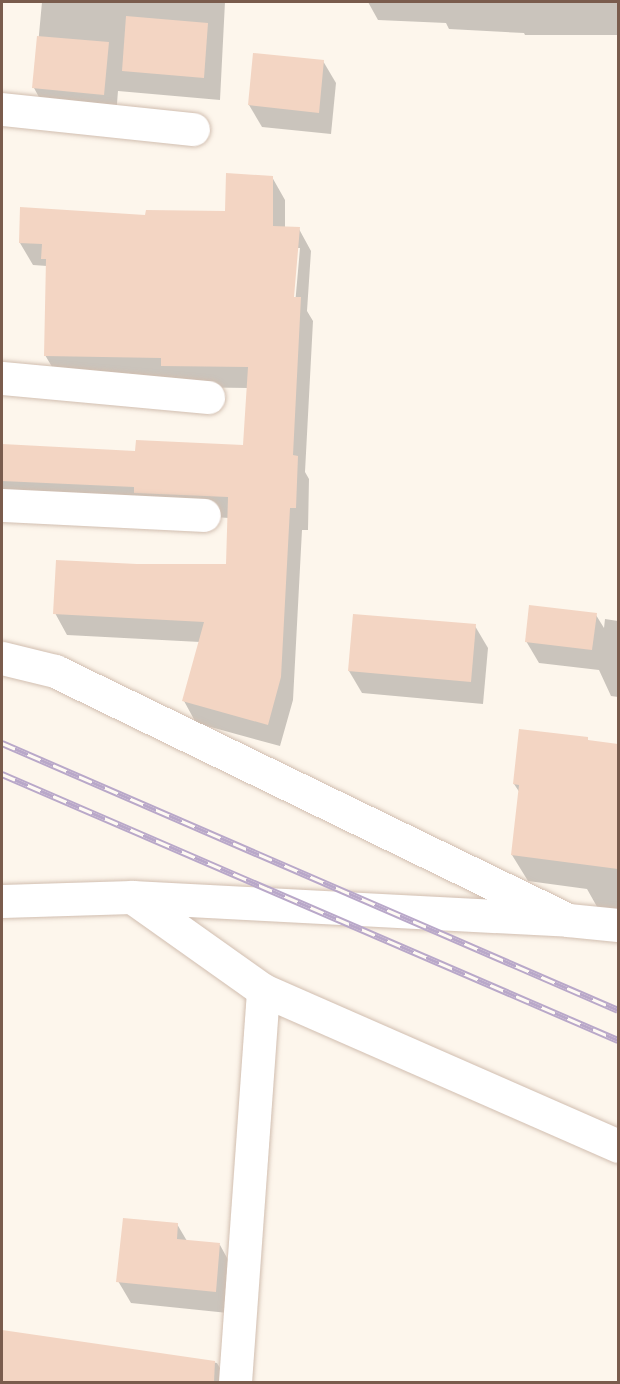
<!DOCTYPE html>
<html>
<head>
<meta charset="utf-8">
<style>
	body { margin:0 }
	#map { position:relative; width:620px; height:1384px; overflow:hidden; background:#fdf6ec; font-family:"Asap Condensed",sans-serif }
	div>[style] { position:absolute }
	[style*='--x'] { left:calc(var(--x)*1px); top:calc(var(--y)*1px); width:calc(var(--w)*1px); rotate:calc(var(--a)*1deg) }
	.shadow>* { inset:0; background:#0003 }
	.building>* { inset:0; background:#f3d5c3 }
	.roads { filter:drop-shadow(0 0 2px #d1beb0) drop-shadow(0 0 2px #d1beb0) }
	.minor>* { height:33px; margin:-16.5px; padding:0 16.5px; transform-origin:16.5px; border-radius:16.5px; background:#fff }
	.rail>* { height:7px; margin-top:-3.5px; transform-origin:0; background:repeating-linear-gradient(90deg,#fffaf3 0 14px,#b9a8c9 0 28px); box-sizing:border-box; border-block:2px solid #b9a8c9 }
	span { translate:-50% -50%; white-space:nowrap; text-align:center; line-height:1.15; -webkit-text-stroke:4.5px #fffaf3; paint-order:stroke }
	.frame { position:absolute; inset:0; border:3px solid #7a5c4d; pointer-events:none }
</style>
</head>
<body>
<div id="map">
	<div class="shadow">
		<div style="clip-path:polygon(42px 2px,225px 2px,220px 100px,118px 91px,116px 116px,46px 110px,34px 88px)"></div>
		<div style="clip-path:polygon(368px 2px,618px 2px,618px 35px,525px 35px,524px 33px,449px 29px,446px 23px,378px 20px)"></div>
		<div style="clip-path:polygon(323px 61px,336px 83px,331px 134px,262px 127px,249px 105px)"></div>
		<div style="clip-path:polygon(evenodd,272px 177px,285px 200px,285px 228px,299px 229px,311px 251px,307px 311px,313px 321px,305px 472px,309px 479px,308px 530px,302px 530px,293px 700px,280px 746px,196px 723px,184px 701px,200px 642px,67px 635px,55px 613px,137px 566px,228px 565px,229px 518px,2px 503px,2px 446px,137px 452px,244px 446px,248px 388px,175px 387px,58px 377px,45px 355px,47px 266px,33px 265px,20px 243px,147px 217px,226px 213px,272px 177px,297px 248px,300px 248px,295px 305px,292px 304px,297px 248px)"></div>
		<div style="clip-path:polygon(354px 615px,475px 626px,488px 648px,483px 704px,362px 693px,349px 671px)"></div>
		<div style="clip-path:polygon(596px 615px,604px 628px,605px 619px,618px 621px,618px 697px,611px 696px,599px 670px,539px 663px,526px 641px)"></div>
		<div style="clip-path:polygon(587px 738px,589px 742px,618px 746px,618px 915px,600px 912px,587px 889px,528px 881px,512px 855px,520px 793px,514px 784px)"></div>
		<div style="clip-path:polygon(177px 1224px,187px 1241px,220px 1245px,232px 1267px,228px 1313px,131px 1303px,118px 1281px)"></div>
		<div style="clip-path:polygon(2px 1331px,217px 1363px,228px 1382px,2px 1382px)"></div>
	</div>
	<div class="building">
		<div style="clip-path:polygon(126px 16px,208px 23px,204px 78px,122px 71px)"></div>
		<div style="clip-path:polygon(37px 36px,109px 42px,104px 95px,32px 88px)"></div>
		<div style="clip-path:polygon(253px 53px,324px 60px,319px 113px,248px 105px)"></div>
		<div style="clip-path:polygon(226px 173px,273px 176px,273px 226px,300px 227px,294px 297px,301px 297px,293px 455px,298px 456px,296px 508px,290px 508px,281px 677px,268px 725px,182px 701px,204px 622px,53px 614px,56px 560px,137px 564px,226px 564px,228px 497px,134px 493px,134px 487px,2px 481px,2px 444px,135px 451px,136px 440px,243px 445px,248px 367px,161px 366px,161px 358px,44px 356px,46px 259px,41px 259px,42px 244px,19px 243px,20px 207px,145px 215px,146px 210px,225px 211px)"></div>
		<div style="clip-path:polygon(529px 605px,597px 613px,592px 650px,525px 642px)"></div>
		<div style="clip-path:polygon(353px 614px,476px 624px,471px 682px,348px 671px)"></div>
		<div style="clip-path:polygon(519px 729px,588px 737px,588px 740px,618px 744px,618px 869px,511px 855px,519px 785px,513px 784px)"></div>
		<div style="clip-path:polygon(123px 1218px,178px 1223px,177px 1239px,220px 1243px,216px 1292px,116px 1282px)"></div>
		<div style="clip-path:polygon(2px 1330px,215px 1361px,214px 1383px,2px 1383px)"></div>
	</div>
	<div class="roads">
		<div class="minor">
			<div style="--x:2;--y:109;--w:192;--a:6"></div>
			<div style="--x:2;--y:378;--w:207;--a:5.3"></div>
			<div style="--x:2;--y:505;--w:202;--a:2.8"></div>
			<div style="--x:2;--y:658;--w:55;--a:13.8"></div>
			<div style="--x:55;--y:671;--w:570;--a:25.89"></div>
			<div style="--x:132;--y:897;--w:161;--a:35.4"></div>
			<div style="--x:263;--y:990;--w:388;--a:23.7"></div>
			<div style="--x:2;--y:901;--w:130;--a:-1.8"></div>
			<div style="--x:132;--y:897;--w:437;--a:3"></div>
			<div style="--x:568;--y:920;--w:50;--a:5.7"></div>
			<div style="--x:235;--y:1382;--w:393;--a:-85.9"></div>
		</div>
	</div>
	<div class="rail">
		<div style="--x:2;--y:743;--w:671;--a:23.43"></div>
		<div style="--x:2;--y:774;--w:671;--a:23.36"></div>
	</div>
	<div class="frame"></div>
</div>
</body>
</html>
